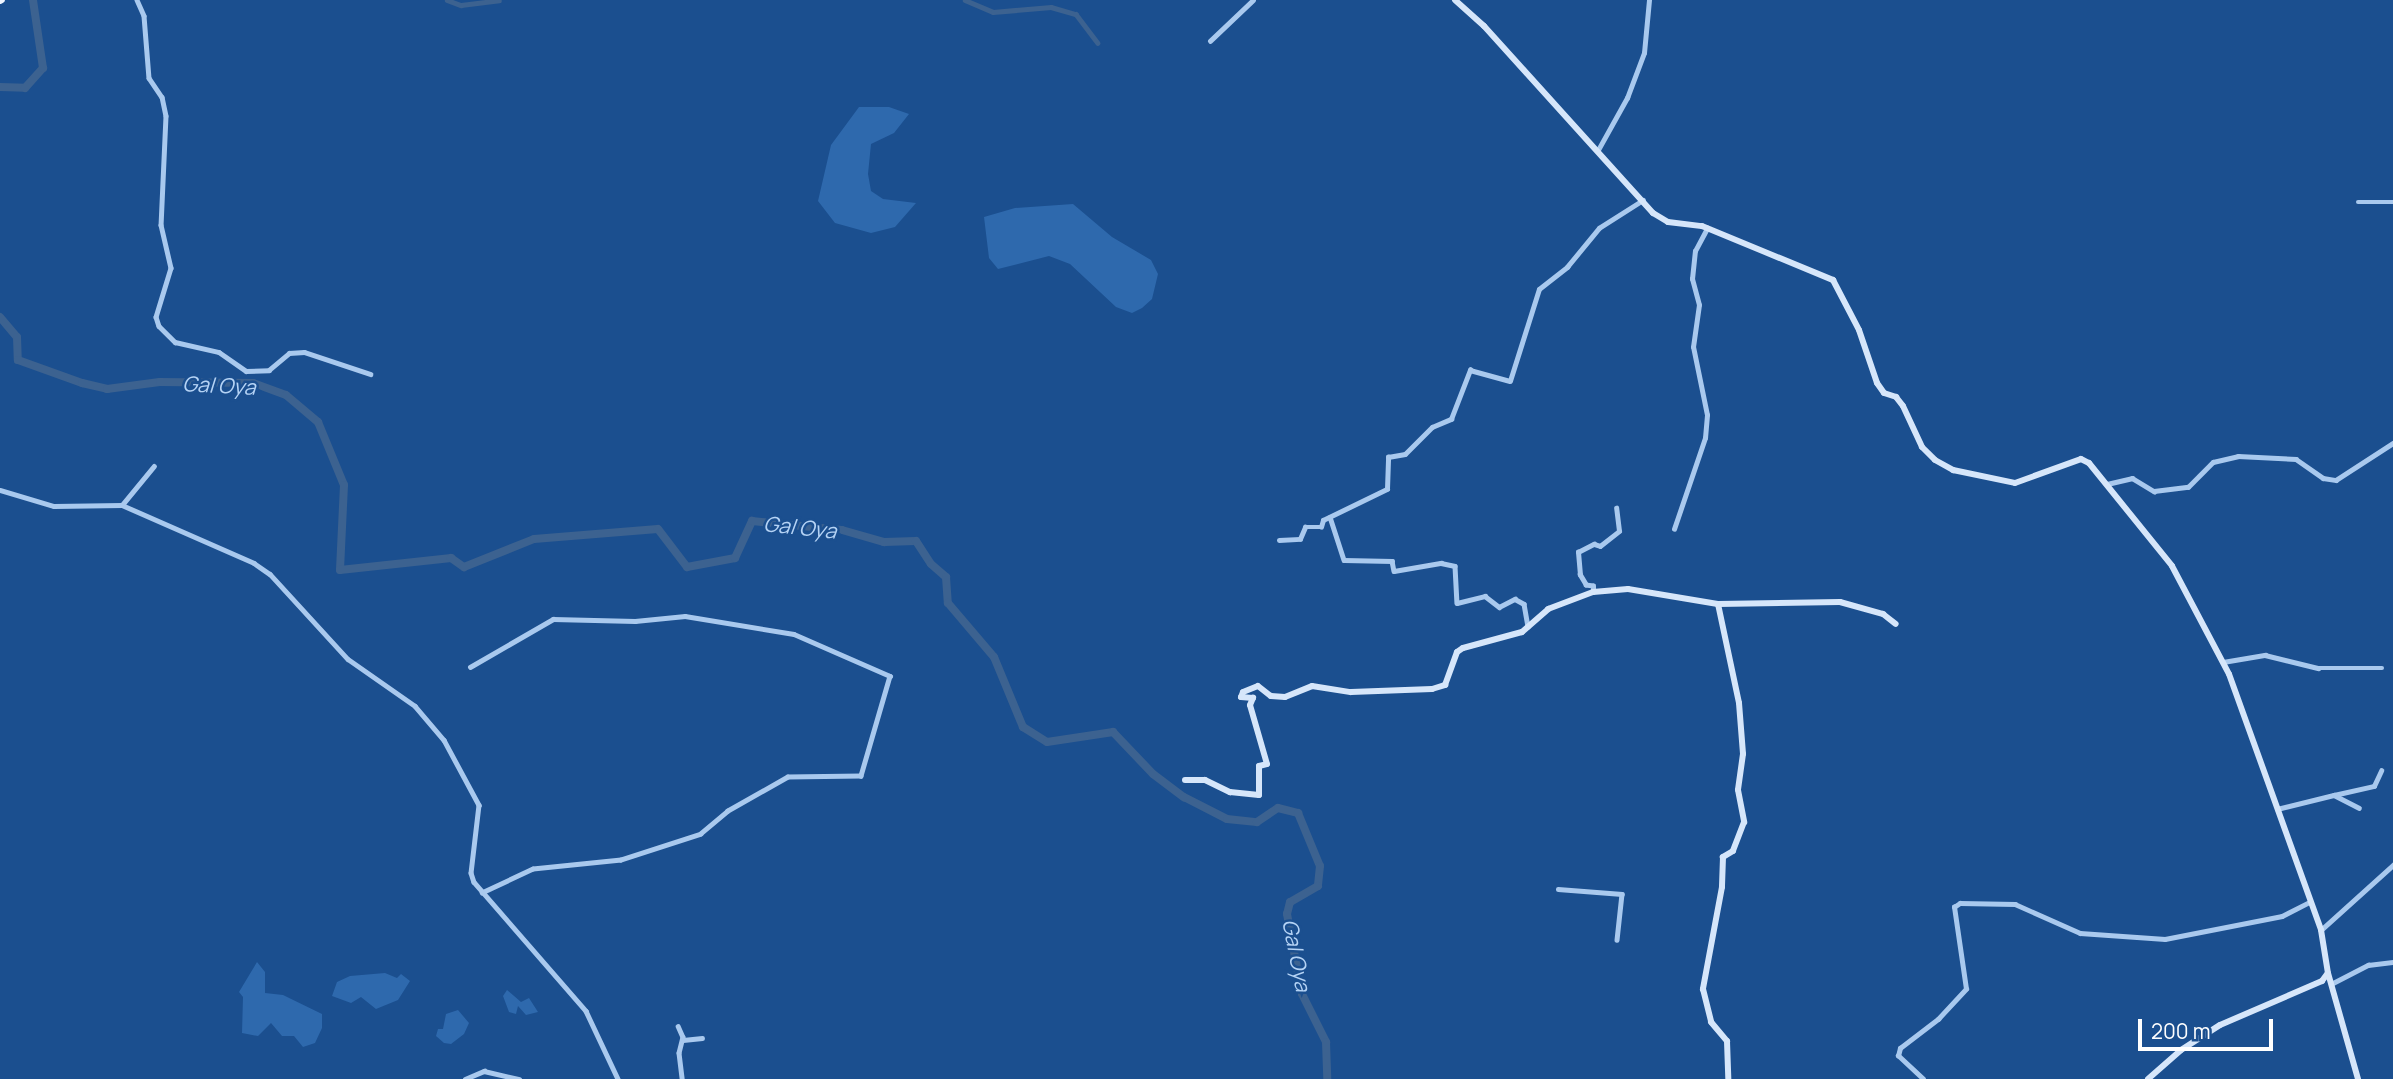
<!DOCTYPE html>
<html>
<head>
<meta charset="utf-8">
<style>
	body { margin:0 }
	#map { position:relative; width:2393px; height:1079px; overflow:hidden; background:#1b4f8f; font-family:Manrope,sans-serif }
	div>[style] { position:absolute }
	[style*='--x'] { left:calc(var(--x)*1px); top:calc(var(--y)*1px); width:calc(var(--w)*1px); rotate:calc(var(--a)*1deg) }
	.green>* { inset:0; background:#2e69ad }
	.canal>* { height:4.5px; margin:-2.25px; padding:0 2.25px; transform-origin:2.25px; border-radius:2.25px; background:#3c6290 }
	.river>* { height:8px; margin:-4px; padding:0 4px; transform-origin:4px; border-radius:4px; background:#3c6290 }
	.street>* { height:4.5px; margin:-2.25px; padding:0 2.25px; transform-origin:2.25px; border-radius:2.25px; background:#a9c9ee }
	.secondary>* { height:6px; margin:-3px; padding:0 3px; transform-origin:3px; border-radius:3px; background:#d6e6fa }
	.primary>* { height:6px; margin:-3px; padding:0 3px; transform-origin:3px; border-radius:3px; background:#f0f6ff }
	span { translate:-50% -50%; white-space:nowrap; text-align:center; line-height:1.15; -webkit-text-stroke:5px #1b4f8f; paint-order:stroke }
	.water-label { font-size:21px; color:#b5d3f5; font-style:italic }
	.scale { position:absolute; left:2138px; top:1019px; width:135px; height:32px; box-sizing:border-box; border:4px solid #fff; border-top:0; padding-left:9px; font-size:21px; line-height:24px; white-space:nowrap; color:#fff; -webkit-text-stroke:5px #1b4f8f; paint-order:stroke }
</style>
</head>
<body>
<div id="map">
	<div class="green">
		<div style="clip-path:polygon(859px 107px,889px 107px,909px 114px,894px 133px,871px 144px,868px 174px,871px 191px,883px 199px,916px 203px,895px 227px,871px 233px,835px 223px,818px 201px,831px 145px)"></div>
		<div style="clip-path:polygon(1073px 204px,1112px 237px,1151px 260px,1158px 274px,1152px 299px,1142px 308px,1132px 313px,1116px 307px,1070px 264px,1049px 256px,998px 269px,989px 258px,984px 217px,1015px 208px)"></div>
		<div style="clip-path:polygon(257px 962px,265px 972px,265px 993px,283px 995px,322px 1014px,322px 1028px,315px 1043px,303px 1047px,294px 1036px,282px 1036px,271px 1023px,258px 1036px,242px 1033px,243px 997px,239px 992px)"></div>
		<div style="clip-path:polygon(385px 973px,397px 978px,401px 974px,410px 981px,398px 1000px,376px 1009px,361px 997px,351px 1003px,332px 996px,337px 982px,350px 976px)"></div>
		<div style="clip-path:polygon(507px 990px,521px 1002px,529px 998px,538px 1012px,526px 1015px,518px 1006px,516px 1014px,509px 1012px,503px 996px)"></div>
		<div style="clip-path:polygon(458px 1010px,469px 1023px,464px 1034px,451px 1044px,444px 1043px,436px 1036px,438px 1029px,443px 1029px,446px 1014px)"></div>
	</div>
	<div class="canal">
		<div style="--x:447;--y:0;--w:15;--a:20"></div>
		<div style="--x:461;--y:5;--w:38;--a:-7"></div>
		<div style="--x:965;--y:0;--w:30;--a:23"></div>
		<div style="--x:993;--y:12;--w:58;--a:-4.9"></div>
		<div style="--x:1051;--y:7;--w:26;--a:16"></div>
		<div style="--x:1076;--y:14;--w:36;--a:53"></div>
	</div>
	<div class="river">
		<div style="--x:0;--y:87;--w:25;--a:2"></div>
		<div style="--x:25;--y:88;--w:27;--a:-48"></div>
		<div style="--x:43;--y:68;--w:69;--a:-98.4"></div>
		<div style="--x:0;--y:317;--w:26;--a:50"></div>
		<div style="--x:17;--y:337;--w:23;--a:88"></div>
		<div style="--x:18;--y:360;--w:68;--a:19.8"></div>
		<div style="--x:82;--y:383;--w:26;--a:13"></div>
		<div style="--x:107;--y:389;--w:53;--a:-7.5"></div>
		<div style="--x:160;--y:382;--w:93;--a:0.6"></div>
		<div style="--x:253;--y:383;--w:35;--a:20"></div>
		<div style="--x:286;--y:395;--w:42;--a:40.2"></div>
		<div style="--x:318;--y:422;--w:68;--a:67.6"></div>
		<div style="--x:344;--y:485;--w:85;--a:92.7"></div>
		<div style="--x:340;--y:570;--w:112;--a:-6.2"></div>
		<div style="--x:451;--y:558;--w:16;--a:35"></div>
		<div style="--x:464;--y:567;--w:75;--a:-21.8"></div>
		<div style="--x:534;--y:539;--w:124;--a:-4.6"></div>
		<div style="--x:658;--y:529;--w:48;--a:52.7"></div>
		<div style="--x:687;--y:567;--w:49;--a:-10.6"></div>
		<div style="--x:735;--y:558;--w:41;--a:-65.3"></div>
		<div style="--x:752;--y:521;--w:90;--a:5.7"></div>
		<div style="--x:842;--y:530;--w:44;--a:15.9"></div>
		<div style="--x:884;--y:542;--w:32;--a:-2"></div>
		<div style="--x:916;--y:541;--w:27;--a:57"></div>
		<div style="--x:931;--y:564;--w:20;--a:41"></div>
		<div style="--x:946;--y:577;--w:26;--a:86"></div>
		<div style="--x:948;--y:603;--w:71;--a:49.6"></div>
		<div style="--x:994;--y:657;--w:76;--a:67.5"></div>
		<div style="--x:1023;--y:727;--w:28;--a:32"></div>
		<div style="--x:1047;--y:742;--w:67;--a:-8.6"></div>
		<div style="--x:1113;--y:732;--w:58;--a:46.4"></div>
		<div style="--x:1153;--y:774;--w:39;--a:37"></div>
		<div style="--x:1184;--y:797;--w:48;--a:27.1"></div>
		<div style="--x:1227;--y:819;--w:30;--a:6"></div>
		<div style="--x:1257;--y:822;--w:25;--a:-34"></div>
		<div style="--x:1278;--y:808;--w:21;--a:14"></div>
		<div style="--x:1298;--y:813;--w:57;--a:67.5"></div>
		<div style="--x:1320;--y:866;--w:20;--a:96"></div>
		<div style="--x:1318;--y:886;--w:32;--a:150"></div>
		<div style="--x:1290;--y:902;--w:12;--a:104"></div>
		<div style="--x:1287;--y:914;--w:81;--a:79.4"></div>
		<div style="--x:1302;--y:994;--w:54;--a:63.4"></div>
		<div style="--x:1326;--y:1042;--w:37;--a:88"></div>
	</div>
	<div class="street">
		<div style="--x:137;--y:0;--w:17;--a:66"></div>
		<div style="--x:144;--y:16;--w:62;--a:85.4"></div>
		<div style="--x:149;--y:78;--w:23;--a:56"></div>
		<div style="--x:162;--y:97;--w:19;--a:78"></div>
		<div style="--x:166;--y:116;--w:109;--a:92.6"></div>
		<div style="--x:161;--y:225;--w:44;--a:76.9"></div>
		<div style="--x:171;--y:268;--w:51;--a:107"></div>
		<div style="--x:156;--y:317;--w:9;--a:72"></div>
		<div style="--x:159;--y:326;--w:23;--a:45"></div>
		<div style="--x:175;--y:342;--w:45;--a:12.8"></div>
		<div style="--x:219;--y:352;--w:33;--a:35"></div>
		<div style="--x:246;--y:371;--w:23;--a:-2"></div>
		<div style="--x:269;--y:370;--w:26;--a:-40"></div>
		<div style="--x:289;--y:353;--w:15;--a:-4"></div>
		<div style="--x:304;--y:352;--w:70;--a:18.4"></div>
		<div style="--x:1210;--y:41;--w:59;--a:-43.6"></div>
		<div style="--x:1598;--y:150;--w:60;--a:-60.9"></div>
		<div style="--x:1627;--y:98;--w:48;--a:-69.3"></div>
		<div style="--x:1644;--y:53;--w:53;--a:-84.6"></div>
		<div style="--x:2358;--y:202;--w:35;--a:0"></div>
		<div style="--x:2107;--y:484;--w:26;--a:-13"></div>
		<div style="--x:2132;--y:478;--w:26;--a:31"></div>
		<div style="--x:2154;--y:491;--w:34;--a:-7"></div>
		<div style="--x:2188;--y:487;--w:35;--a:-45"></div>
		<div style="--x:2213;--y:462;--w:26;--a:-13"></div>
		<div style="--x:2238;--y:456;--w:58;--a:3"></div>
		<div style="--x:2296;--y:459;--w:33;--a:35"></div>
		<div style="--x:2323;--y:478;--w:13;--a:9"></div>
		<div style="--x:2336;--y:480;--w:68;--a:-33"></div>
		<div style="--x:0;--y:490;--w:56;--a:16.5"></div>
		<div style="--x:54;--y:506;--w:68;--a:-0.8"></div>
		<div style="--x:122;--y:505;--w:144;--a:23.7"></div>
		<div style="--x:254;--y:563;--w:19;--a:35"></div>
		<div style="--x:270;--y:574;--w:115;--a:47.5"></div>
		<div style="--x:348;--y:659;--w:82;--a:35"></div>
		<div style="--x:415;--y:706;--w:45;--a:49.5"></div>
		<div style="--x:444;--y:740;--w:74;--a:61.7"></div>
		<div style="--x:479;--y:805;--w:68;--a:96.7"></div>
		<div style="--x:471;--y:873;--w:9;--a:72"></div>
		<div style="--x:474;--y:882;--w:171;--a:49"></div>
		<div style="--x:586;--y:1011;--w:75;--a:64.8"></div>
		<div style="--x:122;--y:505;--w:50;--a:-50.6"></div>
		<div style="--x:1330;--y:517;--w:45;--a:72"></div>
		<div style="--x:1344;--y:560;--w:48;--a:1.2"></div>
		<div style="--x:1392;--y:561;--w:10;--a:79"></div>
		<div style="--x:1394;--y:571;--w:48;--a:-9.7"></div>
		<div style="--x:1441;--y:563;--w:14;--a:12"></div>
		<div style="--x:1455;--y:566;--w:37;--a:87"></div>
		<div style="--x:1457;--y:603;--w:29;--a:-14"></div>
		<div style="--x:1485;--y:596;--w:18;--a:38"></div>
		<div style="--x:1499;--y:607;--w:18;--a:-27"></div>
		<div style="--x:1515;--y:599;--w:10;--a:29"></div>
		<div style="--x:1524;--y:604;--w:23;--a:80"></div>
		<div style="--x:1674;--y:529;--w:96;--a:-71.2"></div>
		<div style="--x:1705;--y:438;--w:23;--a:-85"></div>
		<div style="--x:1707;--y:415;--w:69;--a:-101.6"></div>
		<div style="--x:1693;--y:347;--w:42;--a:-81.9"></div>
		<div style="--x:1699;--y:305;--w:27;--a:-105"></div>
		<div style="--x:1692;--y:279;--w:28;--a:-84"></div>
		<div style="--x:1695;--y:251;--w:26;--a:-62"></div>
		<div style="--x:1279;--y:540;--w:21;--a:-3"></div>
		<div style="--x:1300;--y:539;--w:13;--a:-67"></div>
		<div style="--x:1305;--y:527;--w:16;--a:0"></div>
		<div style="--x:1321;--y:527;--w:7;--a:-74"></div>
		<div style="--x:1323;--y:520;--w:71;--a:-25.8"></div>
		<div style="--x:1387;--y:489;--w:32;--a:-88"></div>
		<div style="--x:1388;--y:457;--w:17;--a:-10"></div>
		<div style="--x:1405;--y:454;--w:38;--a:-45"></div>
		<div style="--x:1432;--y:427;--w:21;--a:-23"></div>
		<div style="--x:1451;--y:419;--w:53;--a:-68.8"></div>
		<div style="--x:1470;--y:370;--w:41;--a:15.4"></div>
		<div style="--x:1510;--y:381;--w:96;--a:-72.5"></div>
		<div style="--x:1539;--y:289;--w:36;--a:-38"></div>
		<div style="--x:1567;--y:267;--w:50;--a:-50.6"></div>
		<div style="--x:1599;--y:228;--w:52;--a:-32.5"></div>
		<div style="--x:1593;--y:592;--w:6;--a:-90"></div>
		<div style="--x:1593;--y:586;--w:7;--a:-172"></div>
		<div style="--x:1586;--y:585;--w:12;--a:-121"></div>
		<div style="--x:1580;--y:575;--w:23;--a:-95"></div>
		<div style="--x:1578;--y:552;--w:18;--a:-27"></div>
		<div style="--x:1594;--y:544;--w:6;--a:18"></div>
		<div style="--x:1600;--y:546;--w:24;--a:-38"></div>
		<div style="--x:1619;--y:531;--w:23;--a:-97"></div>
		<div style="--x:2223;--y:662;--w:43;--a:-9.5"></div>
		<div style="--x:2265;--y:655;--w:55;--a:13.8"></div>
		<div style="--x:2318;--y:668;--w:64;--a:0"></div>
		<div style="--x:470;--y:667;--w:96;--a:-30"></div>
		<div style="--x:553;--y:619;--w:82;--a:1.4"></div>
		<div style="--x:635;--y:621;--w:50;--a:-5.7"></div>
		<div style="--x:685;--y:616;--w:110;--a:9.4"></div>
		<div style="--x:794;--y:634;--w:105;--a:23.6"></div>
		<div style="--x:890;--y:676;--w:104;--a:106.2"></div>
		<div style="--x:861;--y:776;--w:73;--a:179.2"></div>
		<div style="--x:788;--y:777;--w:69;--a:150.5"></div>
		<div style="--x:728;--y:811;--w:35;--a:140"></div>
		<div style="--x:701;--y:834;--w:84;--a:162"></div>
		<div style="--x:621;--y:860;--w:88;--a:174.2"></div>
		<div style="--x:533;--y:869;--w:56;--a:154.8"></div>
		<div style="--x:2334;--y:795;--w:41;--a:-12.7"></div>
		<div style="--x:2374;--y:786;--w:17;--a:-65"></div>
		<div style="--x:2277;--y:809;--w:59;--a:-13.8"></div>
		<div style="--x:2334;--y:795;--w:28;--a:27"></div>
		<div style="--x:1558;--y:889;--w:64;--a:4.5"></div>
		<div style="--x:1622;--y:894;--w:46;--a:96.2"></div>
		<div style="--x:2321;--y:930;--w:97;--a:-42.1"></div>
		<div style="--x:2331;--y:984;--w:42;--a:-27.2"></div>
		<div style="--x:2368;--y:965;--w:25;--a:-7"></div>
		<div style="--x:678;--y:1026;--w:12;--a:66"></div>
		<div style="--x:683;--y:1037;--w:16;--a:104"></div>
		<div style="--x:679;--y:1053;--w:26;--a:83"></div>
		<div style="--x:683;--y:1040;--w:19;--a:-6"></div>
		<div style="--x:465;--y:1079;--w:21;--a:-23"></div>
		<div style="--x:484;--y:1071;--w:36;--a:13"></div>
		<div style="--x:1923;--y:1079;--w:34;--a:-137"></div>
		<div style="--x:1898;--y:1056;--w:8;--a:-76"></div>
		<div style="--x:1900;--y:1048;--w:48;--a:-37.3"></div>
		<div style="--x:1938;--y:1019;--w:41;--a:-47"></div>
		<div style="--x:1966;--y:989;--w:83;--a:-98.3"></div>
		<div style="--x:1954;--y:907;--w:7;--a:-34"></div>
		<div style="--x:1960;--y:903;--w:55;--a:1"></div>
		<div style="--x:2015;--y:904;--w:71;--a:24"></div>
		<div style="--x:2080;--y:933;--w:85;--a:4"></div>
		<div style="--x:2165;--y:939;--w:119;--a:-11.1"></div>
		<div style="--x:2282;--y:916;--w:30;--a:-27"></div>
	</div>
	<div class="secondary">
		<div style="--x:1455;--y:0;--w:39;--a:42"></div>
		<div style="--x:1484;--y:26;--w:252;--a:47.9"></div>
		<div style="--x:1653;--y:213;--w:17;--a:31"></div>
		<div style="--x:1668;--y:222;--w:34;--a:7"></div>
		<div style="--x:1702;--y:226;--w:142;--a:22.4"></div>
		<div style="--x:1833;--y:280;--w:56;--a:62.5"></div>
		<div style="--x:1859;--y:330;--w:56;--a:71.2"></div>
		<div style="--x:1877;--y:383;--w:12;--a:55"></div>
		<div style="--x:1884;--y:393;--w:13;--a:18"></div>
		<div style="--x:1896;--y:397;--w:11;--a:52"></div>
		<div style="--x:1903;--y:406;--w:45;--a:65.1"></div>
		<div style="--x:1922;--y:447;--w:18;--a:45"></div>
		<div style="--x:1935;--y:460;--w:21;--a:29"></div>
		<div style="--x:1953;--y:470;--w:63;--a:11.8"></div>
		<div style="--x:2015;--y:483;--w:70;--a:-20"></div>
		<div style="--x:2081;--y:459;--w:9;--a:27"></div>
		<div style="--x:2089;--y:463;--w:132;--a:51.1"></div>
		<div style="--x:2172;--y:566;--w:122;--a:62.2"></div>
		<div style="--x:2229;--y:674;--w:272;--a:70.2"></div>
		<div style="--x:2321;--y:930;--w:44;--a:80.8"></div>
		<div style="--x:2328;--y:973;--w:110;--a:74.2"></div>
		<div style="--x:1718;--y:604;--w:101;--a:78"></div>
		<div style="--x:1739;--y:703;--w:51;--a:85.5"></div>
		<div style="--x:1743;--y:754;--w:36;--a:98"></div>
		<div style="--x:1738;--y:790;--w:33;--a:79"></div>
		<div style="--x:1744;--y:822;--w:31;--a:111"></div>
		<div style="--x:1733;--y:851;--w:12;--a:149"></div>
		<div style="--x:1723;--y:857;--w:30;--a:92"></div>
		<div style="--x:1722;--y:887;--w:104;--a:100.6"></div>
		<div style="--x:1703;--y:989;--w:34;--a:76"></div>
		<div style="--x:1711;--y:1022;--w:25;--a:50"></div>
		<div style="--x:1727;--y:1041;--w:38;--a:88"></div>
		<div style="--x:1185;--y:780;--w:20;--a:0"></div>
		<div style="--x:1205;--y:780;--w:28;--a:26"></div>
		<div style="--x:1230;--y:792;--w:29;--a:6"></div>
		<div style="--x:1259;--y:795;--w:29;--a:-90"></div>
		<div style="--x:1259;--y:766;--w:8;--a:-14"></div>
		<div style="--x:1267;--y:764;--w:61;--a:-106.1"></div>
		<div style="--x:1250;--y:705;--w:8;--a:-67"></div>
		<div style="--x:1253;--y:698;--w:12;--a:-175"></div>
		<div style="--x:1241;--y:697;--w:5;--a:-68"></div>
		<div style="--x:1243;--y:692;--w:16;--a:-22"></div>
		<div style="--x:1258;--y:686;--w:16;--a:38"></div>
		<div style="--x:1271;--y:696;--w:14;--a:4"></div>
		<div style="--x:1285;--y:697;--w:29;--a:-22"></div>
		<div style="--x:1312;--y:686;--w:39;--a:9"></div>
		<div style="--x:1351;--y:692;--w:81;--a:-2.1"></div>
		<div style="--x:1432;--y:689;--w:14;--a:-17"></div>
		<div style="--x:1445;--y:685;--w:35;--a:-70"></div>
		<div style="--x:1457;--y:652;--w:7;--a:-34"></div>
		<div style="--x:1463;--y:648;--w:61;--a:-15.2"></div>
		<div style="--x:1522;--y:632;--w:35;--a:-41"></div>
		<div style="--x:1548;--y:609;--w:48;--a:-20.7"></div>
		<div style="--x:1593;--y:592;--w:35;--a:-5"></div>
		<div style="--x:1628;--y:589;--w:91;--a:9.5"></div>
		<div style="--x:1718;--y:604;--w:122;--a:-0.9"></div>
		<div style="--x:1840;--y:602;--w:45;--a:15.6"></div>
		<div style="--x:1883;--y:614;--w:16;--a:38"></div>
		<div style="--x:2148;--y:1079;--w:44;--a:-41.3"></div>
		<div style="--x:2181;--y:1050;--w:46;--a:-32.7"></div>
		<div style="--x:2220;--y:1025;--w:111;--a:-23.3"></div>
		<div style="--x:2322;--y:981;--w:9;--a:-54"></div>
	</div>
	<div class="primary">
		<div style="--x:0;--y:1;--w:2;--a:-27"></div>
	</div>
	<div class="water-label">
		<span style="left:219px;top:385px;rotate:3deg">Gal Oya</span>
		<span style="left:800px;top:527px;rotate:6deg">Gal Oya</span>
		<span style="left:1297px;top:955px;rotate:79deg">Gal Oya</span>
	</div>
	<div class="scale">200 m</div>
</div>
</body>
</html>
